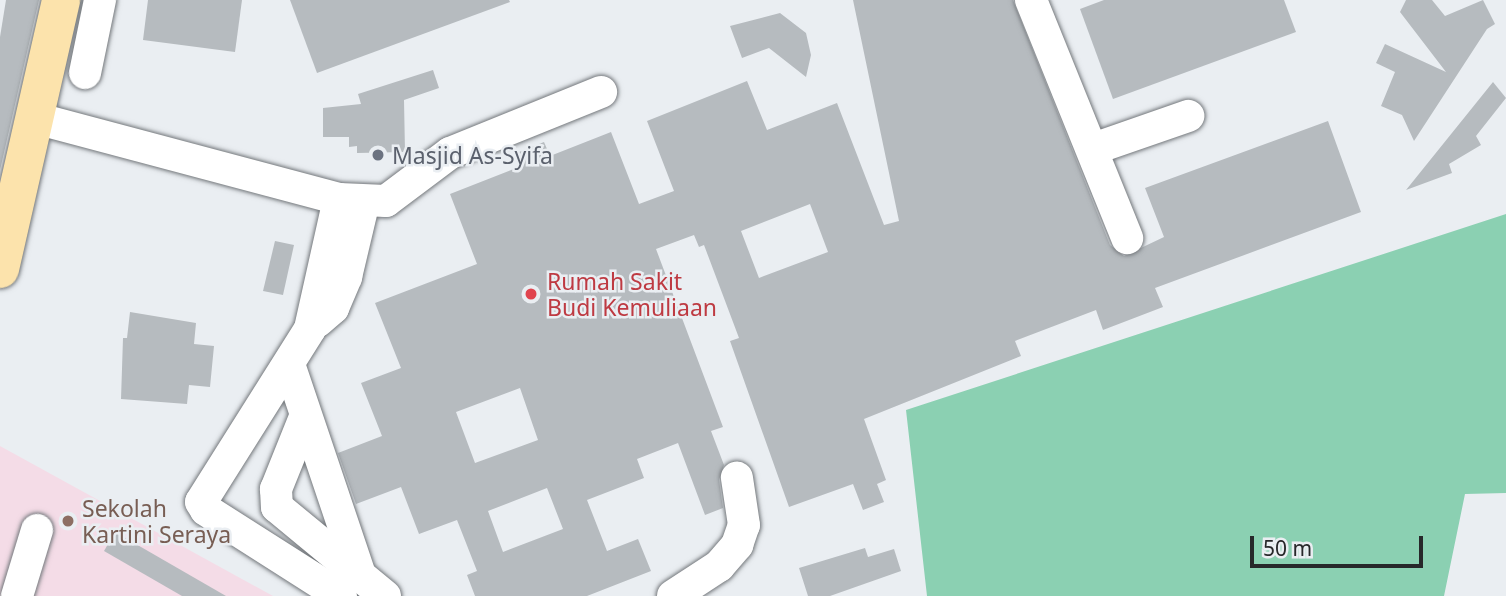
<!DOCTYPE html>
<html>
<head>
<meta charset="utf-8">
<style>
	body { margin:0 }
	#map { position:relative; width:1506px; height:596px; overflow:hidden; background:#eaeef2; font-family:"Noto Sans",sans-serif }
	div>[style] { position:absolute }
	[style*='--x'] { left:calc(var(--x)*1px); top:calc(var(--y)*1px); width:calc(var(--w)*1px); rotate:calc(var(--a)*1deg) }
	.education>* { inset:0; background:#f4dce7 }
	.green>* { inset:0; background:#8bd0b2 }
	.building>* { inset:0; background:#b6bbbf }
	.roads { filter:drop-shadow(0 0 2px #74787c) drop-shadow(0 0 2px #74787c) }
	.minor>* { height:32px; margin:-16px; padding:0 16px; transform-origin:16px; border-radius:16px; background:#fff }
	.major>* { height:38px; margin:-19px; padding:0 19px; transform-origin:19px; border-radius:19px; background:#fce3ac }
	.dots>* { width:19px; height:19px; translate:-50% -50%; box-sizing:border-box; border:4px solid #eaeef2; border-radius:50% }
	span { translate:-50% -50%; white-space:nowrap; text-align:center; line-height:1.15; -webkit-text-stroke:5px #eaeef2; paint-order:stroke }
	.worship-label { font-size:23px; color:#5b616d }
	.left { translate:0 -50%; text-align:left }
	.health-label { font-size:23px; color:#be3a42 }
	.education-label { font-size:23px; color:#785e54 }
	.scale { position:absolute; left:1250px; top:536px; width:173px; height:32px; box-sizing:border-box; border:4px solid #27282a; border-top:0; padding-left:9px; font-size:21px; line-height:24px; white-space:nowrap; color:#27282a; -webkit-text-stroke:5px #eaeef2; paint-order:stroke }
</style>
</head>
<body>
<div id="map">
	<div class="education">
		<div style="clip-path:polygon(0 446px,273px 596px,0 596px)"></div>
	</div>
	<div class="green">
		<div style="clip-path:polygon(1506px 214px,1506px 493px,1465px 494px,1444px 596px,927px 596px,906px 410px)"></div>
	</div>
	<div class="building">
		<div style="clip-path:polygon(6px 0,39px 0,0 170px,0 37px)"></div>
		<div style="clip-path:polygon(148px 0,242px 0,235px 52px,143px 40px)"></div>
		<div style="clip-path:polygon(290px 0,509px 0,510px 2px,317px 73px)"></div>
		<div style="clip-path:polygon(evenodd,853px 0,1013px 0,1110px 245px,1124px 256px,1164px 237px,1145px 188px,1328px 121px,1361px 212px,1155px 288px,1163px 307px,1103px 330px,1096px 310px,1015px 341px,1021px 356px,864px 419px,886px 480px,877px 484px,884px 502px,863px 510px,853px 484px,789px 507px,730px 341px,739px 338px,704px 245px,699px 247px,694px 235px,656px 249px,723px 427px,711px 431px,724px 465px,719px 480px,723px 508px,705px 515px,678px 443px,637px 459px,644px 478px,587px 500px,607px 551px,638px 539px,651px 571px,587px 596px,475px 596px,467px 575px,477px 571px,457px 520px,419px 534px,401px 487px,356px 504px,338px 453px,382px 436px,361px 383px,401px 368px,375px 303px,477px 264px,450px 194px,519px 167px,514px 154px,544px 142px,550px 156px,611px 132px,639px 204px,674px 191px,647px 121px,747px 81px,767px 130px,837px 103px,884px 225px,899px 221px,853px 0,810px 204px,828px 252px,759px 278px,741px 231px,810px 204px,853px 0,520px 388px,538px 440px,475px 463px,456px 412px,520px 388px,853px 0,547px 488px,563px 529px,503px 552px,488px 511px,547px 488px)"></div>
		<div style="clip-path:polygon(1104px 0,1284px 0,1296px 32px,1113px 99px,1080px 9px)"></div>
		<div style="clip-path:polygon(1406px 0,1432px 0,1445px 16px,1483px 0,1495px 24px,1487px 29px,1414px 141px,1402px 115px,1381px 106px,1395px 72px,1376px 63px,1385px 44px,1446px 72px,1400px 12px)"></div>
		<div style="clip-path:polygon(780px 13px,806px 33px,811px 55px,806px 77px,769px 48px,742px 58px,730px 26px)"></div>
		<div style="clip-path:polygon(433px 70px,439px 88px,404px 100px,405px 152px,357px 153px,357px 146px,349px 147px,349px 137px,323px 137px,323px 108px,361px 104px,358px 94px)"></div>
		<div style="clip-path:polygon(1493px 82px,1506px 98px,1476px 136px,1481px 145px,1449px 164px,1452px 173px,1406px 190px)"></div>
		<div style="clip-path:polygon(275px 241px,294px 245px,283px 295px,263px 291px)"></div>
		<div style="clip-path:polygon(130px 312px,196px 323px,194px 344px,214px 346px,210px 387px,189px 385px,187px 404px,121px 399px,123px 338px,127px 338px)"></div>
		<div style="clip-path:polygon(115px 532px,226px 596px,182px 596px,104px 551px)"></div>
		<div style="clip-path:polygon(865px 548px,868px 557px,894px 549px,901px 571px,830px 596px,808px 596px,799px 568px)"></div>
	</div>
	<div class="roads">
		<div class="minor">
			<div style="--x:1031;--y:0;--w:257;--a:68"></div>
			<div style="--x:85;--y:73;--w:75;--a:-78.4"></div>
			<div style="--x:35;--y:118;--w:315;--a:14.9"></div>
			<div style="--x:339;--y:199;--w:133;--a:102.6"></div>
			<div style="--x:310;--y:329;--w:204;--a:122.2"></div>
			<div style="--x:201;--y:502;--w:9;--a:58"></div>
			<div style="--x:206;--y:510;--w:160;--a:32.5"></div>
			<div style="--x:1093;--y:149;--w:101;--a:-19.2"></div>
			<div style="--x:339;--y:199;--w:47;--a:2.4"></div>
			<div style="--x:386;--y:201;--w:80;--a:-36.9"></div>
			<div style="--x:450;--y:153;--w:163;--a:-22"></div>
			<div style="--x:318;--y:321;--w:20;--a:-41"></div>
			<div style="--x:333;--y:308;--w:34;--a:-67"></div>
			<div style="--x:346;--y:277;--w:78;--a:-76.7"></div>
			<div style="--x:289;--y:364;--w:223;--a:71.4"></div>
			<div style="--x:305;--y:417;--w:78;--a:111.9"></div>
			<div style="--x:276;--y:489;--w:18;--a:87"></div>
			<div style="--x:277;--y:507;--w:140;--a:39.5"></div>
			<div style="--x:17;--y:596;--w:69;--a:-73.1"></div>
			<div style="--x:673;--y:596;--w:55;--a:-33.1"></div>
			<div style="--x:719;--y:566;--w:28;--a:-49"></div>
			<div style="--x:737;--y:545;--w:21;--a:-71"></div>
			<div style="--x:744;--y:525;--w:48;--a:-98.5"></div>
		</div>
		<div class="major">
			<div style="--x:0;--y:269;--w:276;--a:-77.2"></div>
		</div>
	</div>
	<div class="dots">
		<div style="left:378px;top:155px;background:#6b7280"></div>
		<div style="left:531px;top:294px;background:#e0444e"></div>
		<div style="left:68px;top:521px;background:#8d6e63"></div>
	</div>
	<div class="worship-label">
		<span class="left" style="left:392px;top:155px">Masjid As-Syifa</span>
	</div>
	<div class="health-label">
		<span class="left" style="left:547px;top:294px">Rumah Sakit<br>Budi Kemuliaan</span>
	</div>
	<div class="education-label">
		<span class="left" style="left:82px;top:521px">Sekolah<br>Kartini Seraya</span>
	</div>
	<div class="scale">50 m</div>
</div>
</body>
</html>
